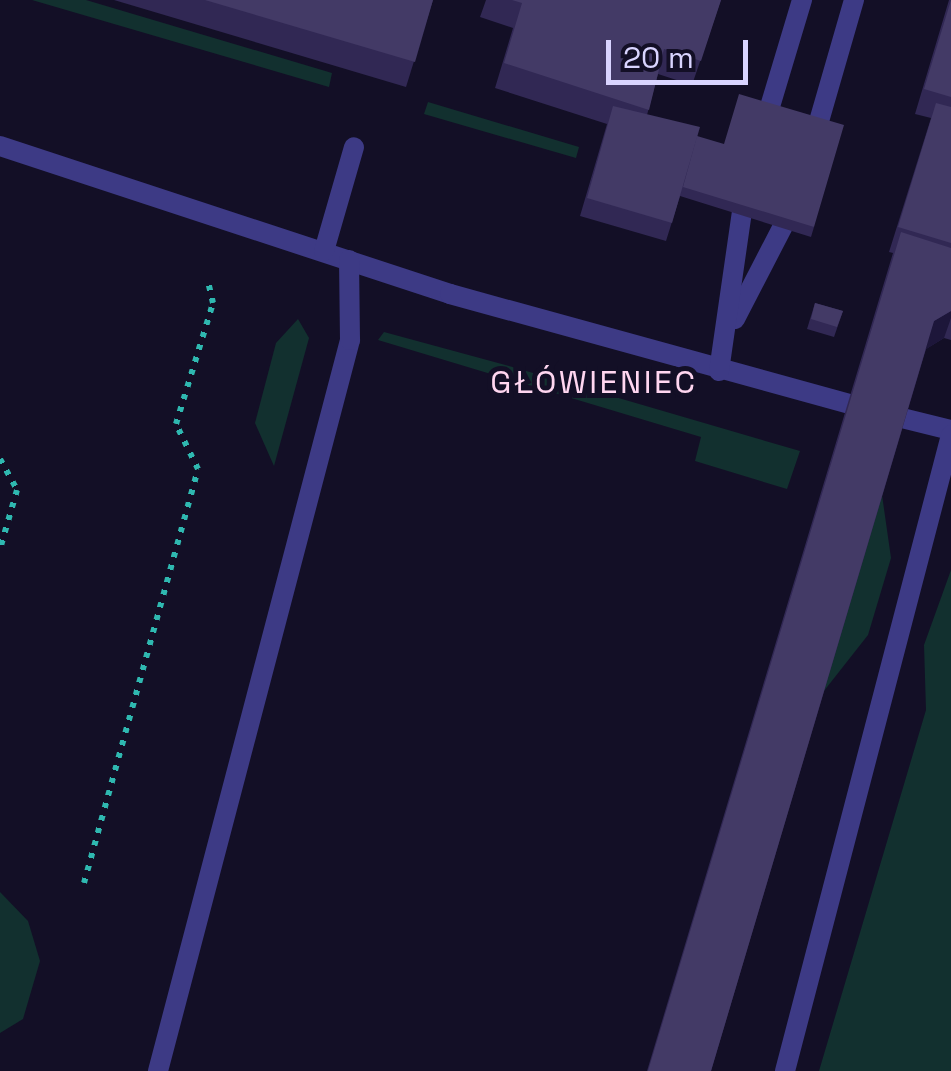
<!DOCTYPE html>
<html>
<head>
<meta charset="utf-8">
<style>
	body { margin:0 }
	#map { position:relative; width:951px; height:1071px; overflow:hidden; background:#130f26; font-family:"Space Grotesk",sans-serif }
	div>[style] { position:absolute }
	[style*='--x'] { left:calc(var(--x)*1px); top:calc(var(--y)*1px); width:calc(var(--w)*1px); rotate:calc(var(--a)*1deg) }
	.green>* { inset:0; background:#12302f }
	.path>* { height:6px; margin-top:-3px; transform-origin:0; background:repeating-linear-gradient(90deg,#2fb8b0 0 5px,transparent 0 13px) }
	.lane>* { height:20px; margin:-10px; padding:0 10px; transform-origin:10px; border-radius:10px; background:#3d3a85 }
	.wall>* { inset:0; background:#312854 }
	.shaded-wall>* { inset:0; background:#1d163a }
	.building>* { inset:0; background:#433a66 }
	span { translate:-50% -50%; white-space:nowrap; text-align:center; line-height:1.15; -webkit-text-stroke:10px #130f26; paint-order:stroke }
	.neighbourhood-label { font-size:32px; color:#ffd6f0; letter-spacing:2.5px }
	.scale { position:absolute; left:606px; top:40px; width:142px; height:45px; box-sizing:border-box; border:5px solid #d9d4ff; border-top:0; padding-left:12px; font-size:30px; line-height:35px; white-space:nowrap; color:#d9d4ff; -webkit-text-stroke:8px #130f26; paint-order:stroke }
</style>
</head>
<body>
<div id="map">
	<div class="green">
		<div style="clip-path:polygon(32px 0,86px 0,332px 73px,329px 87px)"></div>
		<div style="clip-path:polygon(428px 102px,579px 147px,576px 158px,424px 114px)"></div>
		<div style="clip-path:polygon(298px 319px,309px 338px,274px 466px,255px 423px,276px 343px)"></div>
		<div style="clip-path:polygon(384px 332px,516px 368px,800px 451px,787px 489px,695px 461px,701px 437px,378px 340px)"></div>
		<div style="clip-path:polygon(881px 488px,891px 558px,868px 635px,820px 696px)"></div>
		<div style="clip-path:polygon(951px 570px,951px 1071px,819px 1071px,926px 710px,924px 645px)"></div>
		<div style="clip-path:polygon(0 892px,28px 921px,40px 961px,23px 1019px,0 1033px)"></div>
	</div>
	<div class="path">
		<div style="--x:0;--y:459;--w:35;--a:61"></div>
		<div style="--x:17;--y:490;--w:61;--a:106.1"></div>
		<div style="--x:84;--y:883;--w:429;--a:-74.6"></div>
		<div style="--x:198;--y:469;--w:50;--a:-116.1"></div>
		<div style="--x:176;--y:424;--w:127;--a:-73"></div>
		<div style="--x:213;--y:303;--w:23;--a:-103"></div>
	</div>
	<div class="lane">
		<div style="--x:763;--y:130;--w:136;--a:-73.3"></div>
		<div style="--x:813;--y:142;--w:148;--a:-73.9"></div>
		<div style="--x:0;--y:146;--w:474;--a:18.2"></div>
		<div style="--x:450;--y:294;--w:414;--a:15.4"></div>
		<div style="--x:324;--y:251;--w:108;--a:-73.9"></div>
		<div style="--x:735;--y:319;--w:131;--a:-62.7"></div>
		<div style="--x:719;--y:371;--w:182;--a:-81.8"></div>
		<div style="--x:902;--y:418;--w:50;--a:13.8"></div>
		<div style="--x:158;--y:1071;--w:756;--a:-75.28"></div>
		<div style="--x:350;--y:340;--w:80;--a:-90.7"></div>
		<div style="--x:785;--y:1071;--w:657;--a:-75.37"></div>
	</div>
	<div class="wall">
		<div style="clip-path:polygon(114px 0,433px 0,406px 87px)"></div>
		<div style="clip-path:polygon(486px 0,721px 0,692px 85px,658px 74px,647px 115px,697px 136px,814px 227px,811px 237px,680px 196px,666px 241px,580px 216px,607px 124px,495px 88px,513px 28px,480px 17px)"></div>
		<div style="clip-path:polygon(949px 0,951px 0,951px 340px,944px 338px,926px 349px,711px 1071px,647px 1071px,893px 253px,889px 252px,931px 118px,915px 114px)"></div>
		<div style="clip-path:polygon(815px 303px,843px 311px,834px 337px,807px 329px)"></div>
	</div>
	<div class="shaded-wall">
		<div style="clip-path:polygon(951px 311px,951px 318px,944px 338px,923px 351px,934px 321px)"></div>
	</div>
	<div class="building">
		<div style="clip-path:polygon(205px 0,433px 0,415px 62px)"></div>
		<div style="clip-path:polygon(512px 0,721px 0,701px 61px,664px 49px,649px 110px,504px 63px,522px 3px)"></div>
		<div style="clip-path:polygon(951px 0,951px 97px,924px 89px)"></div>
		<div style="clip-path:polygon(739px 94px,844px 125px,814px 227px,683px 187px,697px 136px,724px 144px)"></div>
		<div style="clip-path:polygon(936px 103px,951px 107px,951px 243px,898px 227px)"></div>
		<div style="clip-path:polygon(613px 106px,700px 127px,672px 223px,587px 198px)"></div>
		<div style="clip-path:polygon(901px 232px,951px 248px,951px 311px,934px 321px,711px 1071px,648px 1071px)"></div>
		<div style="clip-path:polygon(815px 303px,843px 311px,837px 327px,811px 319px)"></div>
	</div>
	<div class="neighbourhood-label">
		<span style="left:594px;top:382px">GŁÓWIENIEC</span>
	</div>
	<div class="scale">20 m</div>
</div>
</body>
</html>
